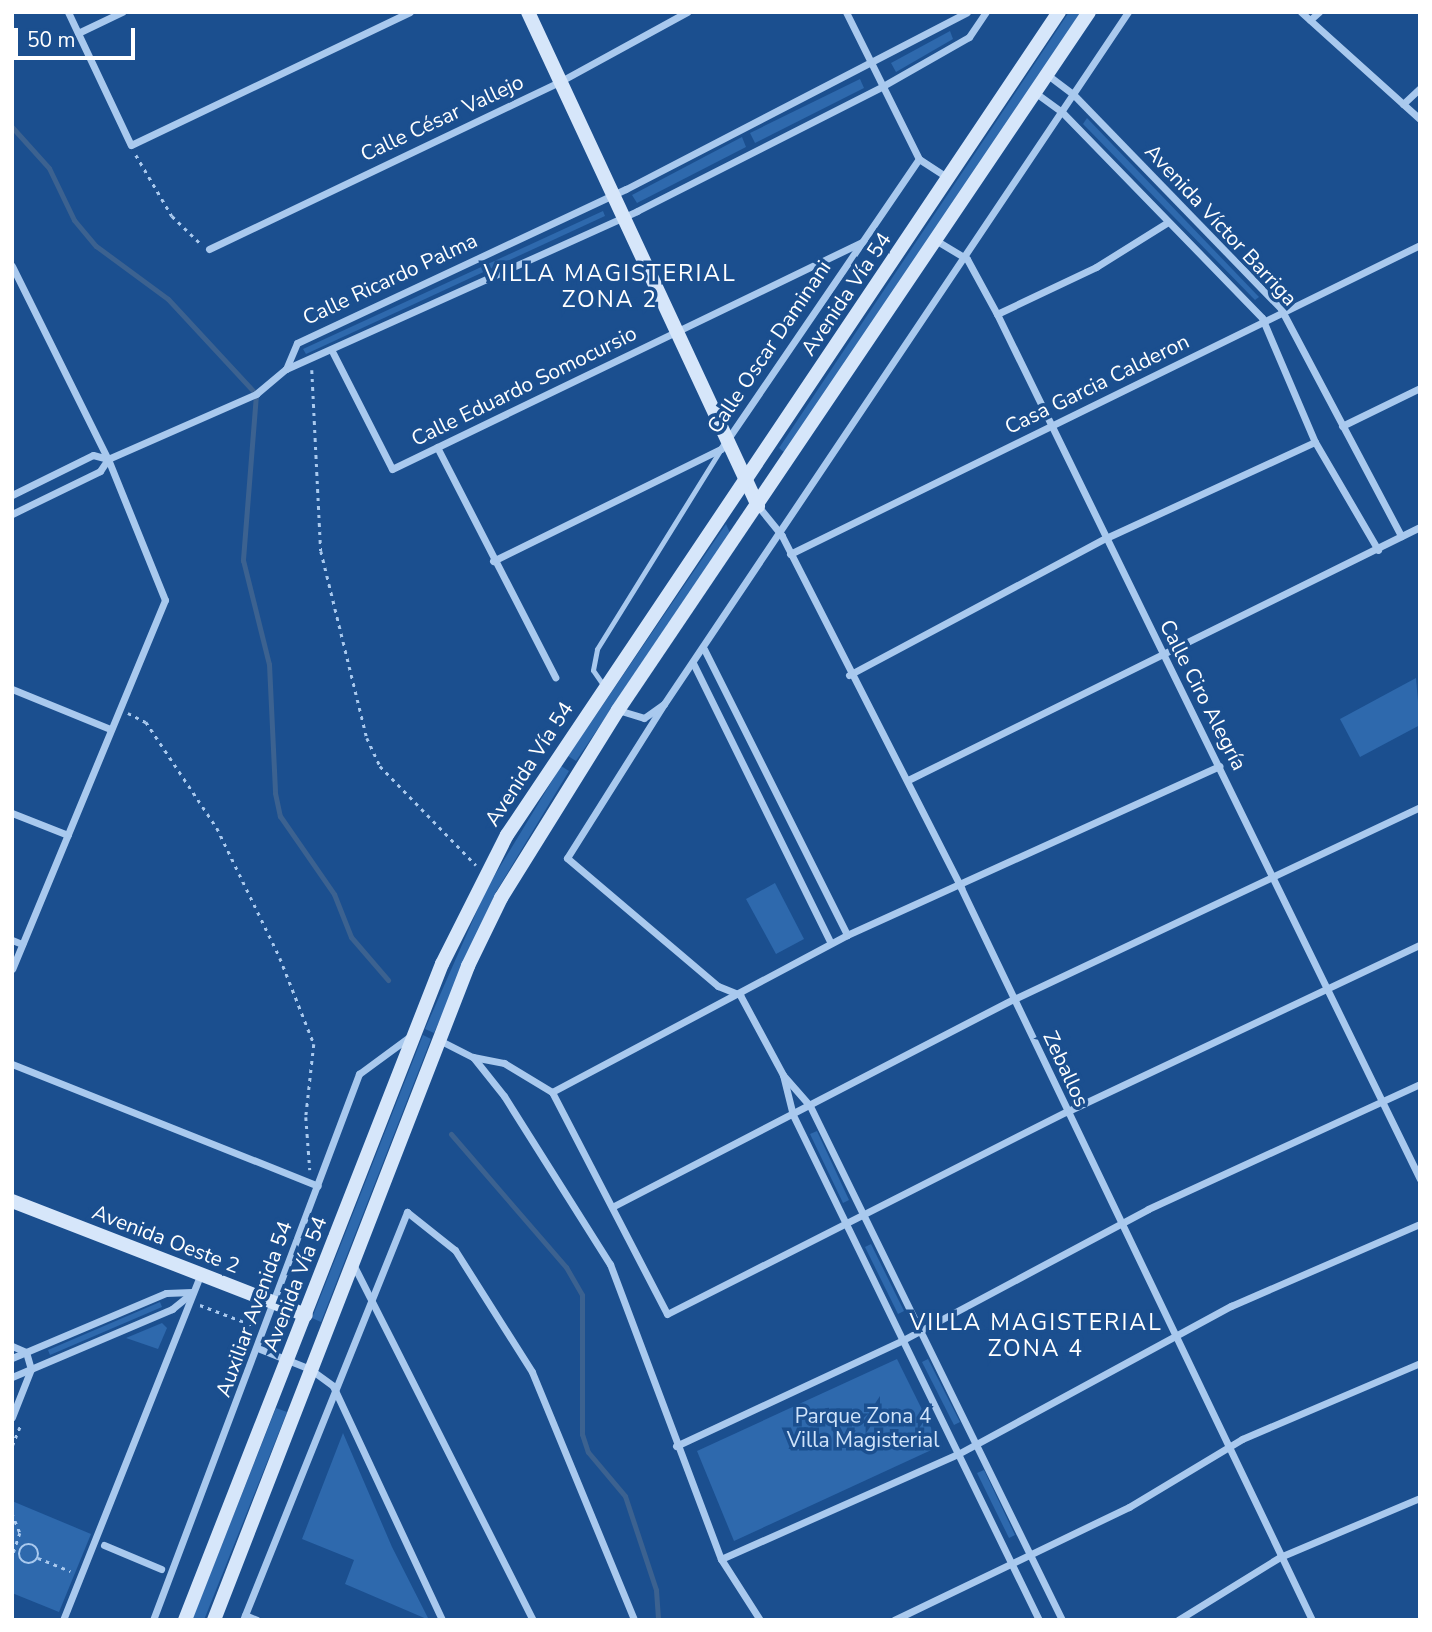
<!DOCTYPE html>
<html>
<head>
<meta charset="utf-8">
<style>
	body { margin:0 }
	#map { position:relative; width:1432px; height:1632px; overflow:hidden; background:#1b4f8f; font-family:"Nunito Sans",sans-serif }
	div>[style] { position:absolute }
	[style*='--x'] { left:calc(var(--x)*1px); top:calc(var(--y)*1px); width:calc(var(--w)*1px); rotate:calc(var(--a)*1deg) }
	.green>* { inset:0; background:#2e69ad }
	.stream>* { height:5px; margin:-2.5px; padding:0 2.5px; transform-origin:2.5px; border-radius:2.5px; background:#3c6290 }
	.path>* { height:2.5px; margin-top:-1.25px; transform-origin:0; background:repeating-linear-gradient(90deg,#a9c9ee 0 3.5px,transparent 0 8.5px) }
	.path>.ring { margin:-1.25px; padding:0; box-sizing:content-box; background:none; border:2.5px solid #a9c9ee; border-radius:50% }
	.lane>* { height:5px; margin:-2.5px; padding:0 2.5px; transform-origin:2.5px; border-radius:2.5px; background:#a9c9ee }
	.street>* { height:7px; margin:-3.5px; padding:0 3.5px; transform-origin:3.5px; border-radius:3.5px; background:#a9c9ee }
	.secondary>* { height:14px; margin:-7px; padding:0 7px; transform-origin:7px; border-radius:7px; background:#d6e6fa }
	span { translate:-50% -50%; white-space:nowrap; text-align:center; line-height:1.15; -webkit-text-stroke:7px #1b4f8f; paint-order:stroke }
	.street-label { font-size:21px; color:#fff }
	.park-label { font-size:21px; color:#cfe3fa }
	.neighbourhood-label { font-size:23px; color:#fff; letter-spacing:2px }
	.frame { position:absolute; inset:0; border:14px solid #fff; pointer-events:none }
	.scale { position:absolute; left:14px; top:28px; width:121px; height:32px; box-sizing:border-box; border:4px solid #fff; border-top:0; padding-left:9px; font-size:21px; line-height:24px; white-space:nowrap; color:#fff; -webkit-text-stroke:5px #1b4f8f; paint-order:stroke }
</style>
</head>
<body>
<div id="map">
	<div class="green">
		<div style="clip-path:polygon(1069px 12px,1081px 12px,786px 454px,779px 448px)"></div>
		<div style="clip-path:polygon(950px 31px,953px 39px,896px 72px,891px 63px)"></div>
		<div style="clip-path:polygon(860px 79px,864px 88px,755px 143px,750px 133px)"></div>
		<div style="clip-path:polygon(1087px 118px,1259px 297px,1255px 300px,1083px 124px)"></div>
		<div style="clip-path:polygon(742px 137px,746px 147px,637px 203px,632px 195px)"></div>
		<div style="clip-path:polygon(603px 211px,605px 216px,306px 354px,303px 349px)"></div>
		<div style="clip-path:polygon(726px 524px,730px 533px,576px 761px,568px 756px)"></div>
		<div style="clip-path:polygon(1416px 678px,1420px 725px,1360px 757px,1340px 719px)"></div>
		<div style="clip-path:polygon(561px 766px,569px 771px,496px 892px,434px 1033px,425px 1029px,487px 888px)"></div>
		<div style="clip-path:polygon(775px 883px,804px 939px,776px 954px,746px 899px)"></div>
		<div style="clip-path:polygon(423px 1035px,431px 1039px,321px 1322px,312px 1318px)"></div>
		<div style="clip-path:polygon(817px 1131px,849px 1200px,843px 1203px,810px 1134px)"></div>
		<div style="clip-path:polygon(871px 1244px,904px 1311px,898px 1314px,865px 1247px)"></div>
		<div style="clip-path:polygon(160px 1302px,162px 1307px,50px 1355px,48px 1350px)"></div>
		<div style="clip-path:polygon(162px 1323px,167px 1328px,158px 1349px,126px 1338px)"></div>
		<div style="clip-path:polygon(897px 1359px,940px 1446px,734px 1541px,697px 1451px)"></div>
		<div style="clip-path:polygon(928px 1359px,960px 1422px,954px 1425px,922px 1362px)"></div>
		<div style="clip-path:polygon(276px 1408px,287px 1412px,204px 1620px,192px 1620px)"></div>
		<div style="clip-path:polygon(343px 1433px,392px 1547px,429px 1620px,345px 1584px,354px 1560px,302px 1539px)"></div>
		<div style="clip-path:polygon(984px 1470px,1015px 1535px,1009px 1538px,977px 1473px)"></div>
		<div style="clip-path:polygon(12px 1501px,91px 1534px,59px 1612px,12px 1593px)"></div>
	</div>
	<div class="stream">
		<div style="--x:12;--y:127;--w:55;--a:47.9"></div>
		<div style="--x:49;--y:168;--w:58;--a:64.3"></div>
		<div style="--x:74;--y:220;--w:34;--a:50"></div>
		<div style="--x:96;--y:246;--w:89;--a:36.4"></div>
		<div style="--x:168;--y:299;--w:129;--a:47.2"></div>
		<div style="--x:256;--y:394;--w:167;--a:94.5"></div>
		<div style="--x:243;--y:560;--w:107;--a:76"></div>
		<div style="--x:269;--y:664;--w:129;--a:87.3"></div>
		<div style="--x:275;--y:793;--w:24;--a:78"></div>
		<div style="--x:280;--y:816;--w:95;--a:55.3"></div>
		<div style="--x:334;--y:894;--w:46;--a:68.4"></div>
		<div style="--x:351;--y:937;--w:57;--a:49.3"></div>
		<div style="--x:451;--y:1134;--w:176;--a:49.2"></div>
		<div style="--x:566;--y:1267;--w:32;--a:60"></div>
		<div style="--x:582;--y:1295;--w:139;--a:90"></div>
		<div style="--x:582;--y:1434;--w:19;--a:72"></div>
		<div style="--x:588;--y:1452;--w:57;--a:49.9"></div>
		<div style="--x:625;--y:1496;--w:99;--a:71.7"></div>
		<div style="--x:656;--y:1590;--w:30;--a:86"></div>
	</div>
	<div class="path">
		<div style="--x:136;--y:155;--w:71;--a:59.5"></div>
		<div style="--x:172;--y:216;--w:40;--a:44"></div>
		<div style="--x:312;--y:370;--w:181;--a:87.2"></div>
		<div style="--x:321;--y:551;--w:193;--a:76.2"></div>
		<div style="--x:367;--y:738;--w:31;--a:65"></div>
		<div style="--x:380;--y:766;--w:138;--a:45.9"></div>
		<div style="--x:128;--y:713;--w:20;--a:27"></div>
		<div style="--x:146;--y:722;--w:128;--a:56.2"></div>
		<div style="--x:217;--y:828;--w:144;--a:64.1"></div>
		<div style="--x:280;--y:958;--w:92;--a:68.4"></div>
		<div style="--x:314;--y:1044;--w:73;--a:96.3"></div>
		<div style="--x:306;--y:1117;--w:53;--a:85.7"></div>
		<div style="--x:200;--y:1305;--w:56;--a:21"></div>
		<div style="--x:12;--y:1446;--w:22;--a:-68"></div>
		<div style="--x:12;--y:1513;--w:22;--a:68"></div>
		<div style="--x:20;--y:1533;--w:26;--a:108"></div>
		<div class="ring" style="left:19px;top:1544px;width:17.5px;height:17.5px"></div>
		<div style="--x:38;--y:1558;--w:35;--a:22"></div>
	</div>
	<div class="lane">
		<div style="--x:604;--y:686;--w:19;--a:-125"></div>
		<div style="--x:593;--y:670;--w:21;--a:-79"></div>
		<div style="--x:597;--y:649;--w:235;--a:-58.2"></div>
	</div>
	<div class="street">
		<div style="--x:68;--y:12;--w:147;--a:64.7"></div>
		<div style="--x:131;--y:145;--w:309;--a:-25.5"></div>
		<div style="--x:846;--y:12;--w:164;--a:63.6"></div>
		<div style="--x:919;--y:159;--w:35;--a:33"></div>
		<div style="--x:1301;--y:12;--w:160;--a:42"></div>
		<div style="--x:1310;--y:20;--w:12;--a:-42"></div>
		<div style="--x:78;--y:33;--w:49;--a:-25.5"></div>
		<div style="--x:1045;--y:73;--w:34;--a:37"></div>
		<div style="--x:1072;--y:93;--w:301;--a:45.9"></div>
		<div style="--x:1281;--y:309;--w:257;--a:62.1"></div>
		<div style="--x:1033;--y:91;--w:34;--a:36"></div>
		<div style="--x:1061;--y:111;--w:289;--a:45.8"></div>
		<div style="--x:1262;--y:318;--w:135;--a:66.9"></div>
		<div style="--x:1315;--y:442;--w:125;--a:59.7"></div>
		<div style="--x:1403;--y:104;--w:23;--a:-43"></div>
		<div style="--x:937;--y:241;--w:35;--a:31"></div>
		<div style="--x:967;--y:259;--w:63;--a:61.4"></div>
		<div style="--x:997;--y:314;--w:963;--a:63.94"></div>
		<div style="--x:209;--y:249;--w:390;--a:-25.5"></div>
		<div style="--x:561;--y:81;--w:144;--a:-28.7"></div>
		<div style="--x:12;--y:266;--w:216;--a:63.6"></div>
		<div style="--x:108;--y:459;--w:152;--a:68"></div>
		<div style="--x:165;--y:600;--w:399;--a:112.5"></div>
		<div style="--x:997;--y:314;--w:110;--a:-25.4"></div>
		<div style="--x:1096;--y:267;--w:85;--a:-32"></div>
		<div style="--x:333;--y:353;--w:130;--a:63"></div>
		<div style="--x:392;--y:469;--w:524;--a:-25.78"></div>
		<div style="--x:286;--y:369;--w:28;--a:-67"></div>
		<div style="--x:297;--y:343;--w:363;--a:-25.1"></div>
		<div style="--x:626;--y:189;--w:384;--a:-27.4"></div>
		<div style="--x:1342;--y:426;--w:87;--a:-26"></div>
		<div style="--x:437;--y:447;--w:259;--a:62.8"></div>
		<div style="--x:108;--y:459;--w:162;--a:-23.7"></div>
		<div style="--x:256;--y:394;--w:39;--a:-40"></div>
		<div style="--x:286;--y:369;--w:385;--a:-24.2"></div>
		<div style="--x:637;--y:211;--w:276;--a:-26.9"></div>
		<div style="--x:883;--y:86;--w:99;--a:-29.7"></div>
		<div style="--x:969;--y:37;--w:30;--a:-56"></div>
		<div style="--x:12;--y:495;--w:90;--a:-26.3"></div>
		<div style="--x:93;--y:455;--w:16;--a:15"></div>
		<div style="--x:758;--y:506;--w:38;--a:51"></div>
		<div style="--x:782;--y:536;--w:395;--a:63"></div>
		<div style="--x:961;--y:888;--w:812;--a:64.38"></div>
		<div style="--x:12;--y:514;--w:98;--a:-26"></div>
		<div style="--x:100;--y:471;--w:14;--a:-56"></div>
		<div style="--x:790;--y:554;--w:702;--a:-26.13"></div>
		<div style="--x:493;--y:561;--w:254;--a:-26.2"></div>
		<div style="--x:721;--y:449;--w:351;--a:-55.7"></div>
		<div style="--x:704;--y:649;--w:320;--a:63.4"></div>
		<div style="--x:693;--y:663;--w:312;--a:63.8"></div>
		<div style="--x:849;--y:675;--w:291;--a:-28.1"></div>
		<div style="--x:1106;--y:538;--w:230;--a:-24.7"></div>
		<div style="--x:12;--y:689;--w:106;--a:22.2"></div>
		<div style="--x:664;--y:704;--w:182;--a:122.2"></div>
		<div style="--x:567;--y:858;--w:198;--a:40.3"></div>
		<div style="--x:718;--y:986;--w:24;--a:22"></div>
		<div style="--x:740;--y:995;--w:91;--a:61.7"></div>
		<div style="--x:783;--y:1075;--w:41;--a:48.9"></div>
		<div style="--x:810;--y:1106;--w:572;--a:63.88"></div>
		<div style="--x:618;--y:710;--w:27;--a:17"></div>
		<div style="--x:644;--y:718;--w:24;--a:-35"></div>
		<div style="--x:664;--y:704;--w:833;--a:-56.16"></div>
		<div style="--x:908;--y:780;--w:571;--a:-26.3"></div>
		<div style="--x:12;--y:813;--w:60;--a:21.4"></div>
		<div style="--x:12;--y:940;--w:11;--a:22"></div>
		<div style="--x:439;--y:1040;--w:38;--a:27"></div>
		<div style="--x:473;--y:1057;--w:50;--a:51.5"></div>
		<div style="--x:504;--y:1096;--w:199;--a:57.8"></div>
		<div style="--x:610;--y:1264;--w:315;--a:69.4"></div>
		<div style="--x:721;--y:1559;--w:72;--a:57.4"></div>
		<div style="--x:473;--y:1057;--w:32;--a:11"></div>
		<div style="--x:504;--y:1063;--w:56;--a:31.1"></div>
		<div style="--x:552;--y:1092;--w:250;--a:62.6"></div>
		<div style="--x:667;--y:1314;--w:447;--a:-26.9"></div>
		<div style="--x:1066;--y:1112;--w:391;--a:-25.3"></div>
		<div style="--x:12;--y:1064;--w:329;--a:21.7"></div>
		<div style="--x:783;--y:1075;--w:41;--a:76"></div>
		<div style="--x:793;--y:1115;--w:562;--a:64.03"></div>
		<div style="--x:552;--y:1092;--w:334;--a:-28"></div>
		<div style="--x:847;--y:935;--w:409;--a:-24.4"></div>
		<div style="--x:612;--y:1207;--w:453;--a:-27.4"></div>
		<div style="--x:1014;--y:999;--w:449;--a:-25.3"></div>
		<div style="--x:353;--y:1264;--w:399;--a:63.2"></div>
		<div style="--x:12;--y:1346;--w:15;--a:23"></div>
		<div style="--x:26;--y:1352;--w:18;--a:74"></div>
		<div style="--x:31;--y:1369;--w:52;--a:111.6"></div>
		<div style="--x:260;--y:1349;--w:54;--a:21.8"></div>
		<div style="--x:310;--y:1369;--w:29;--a:36"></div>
		<div style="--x:333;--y:1386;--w:258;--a:65"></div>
		<div style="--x:12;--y:1358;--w:167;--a:-22.9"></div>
		<div style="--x:166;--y:1293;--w:26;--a:-2"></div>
		<div style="--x:12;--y:1377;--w:174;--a:-23"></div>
		<div style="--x:172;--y:1309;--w:26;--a:-39"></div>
		<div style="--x:676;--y:1446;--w:251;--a:-25"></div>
		<div style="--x:903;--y:1340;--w:278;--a:-28.1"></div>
		<div style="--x:1148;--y:1209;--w:299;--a:-24.7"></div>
		<div style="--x:104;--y:1545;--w:62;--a:22.8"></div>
		<div style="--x:721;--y:1559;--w:259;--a:-23.9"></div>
		<div style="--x:958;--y:1454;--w:311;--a:-28.5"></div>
		<div style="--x:1231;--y:1306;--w:206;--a:-23.5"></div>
		<div style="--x:245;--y:1615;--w:13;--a:23"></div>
		<div style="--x:63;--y:1620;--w:370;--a:-68.3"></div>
		<div style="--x:153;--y:1620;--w:584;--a:-69.33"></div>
		<div style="--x:359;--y:1074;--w:66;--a:-36.3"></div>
		<div style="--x:243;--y:1620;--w:440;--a:-68.1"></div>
		<div style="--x:407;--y:1212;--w:61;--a:38.4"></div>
		<div style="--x:455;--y:1250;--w:144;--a:57.7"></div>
		<div style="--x:532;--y:1372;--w:268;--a:67.6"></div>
		<div style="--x:894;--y:1620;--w:261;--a:-25.7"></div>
		<div style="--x:1129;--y:1507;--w:132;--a:-31"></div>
		<div style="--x:1242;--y:1439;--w:194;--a:-23.1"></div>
		<div style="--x:1178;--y:1620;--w:120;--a:-31.7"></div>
		<div style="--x:1280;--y:1557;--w:152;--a:-22.9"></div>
	</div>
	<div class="secondary">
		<div style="--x:528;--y:12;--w:545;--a:65.03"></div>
		<div style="--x:12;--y:1201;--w:315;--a:21.2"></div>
		<div style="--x:185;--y:1620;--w:705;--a:-68.61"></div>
		<div style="--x:442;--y:964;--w:144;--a:-63.3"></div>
		<div style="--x:507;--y:835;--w:991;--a:-56.15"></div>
		<div style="--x:214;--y:1620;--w:702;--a:-68.77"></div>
		<div style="--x:468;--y:966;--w:76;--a:-64.1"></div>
		<div style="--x:501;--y:898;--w:221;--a:-58.1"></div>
		<div style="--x:618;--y:710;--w:842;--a:-55.99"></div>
	</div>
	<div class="street-label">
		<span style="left:442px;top:118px;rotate:-25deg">Calle César Vallejo</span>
		<span style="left:1221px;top:225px;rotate:47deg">Avenida Víctor Barriga</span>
		<span style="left:390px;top:279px;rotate:-25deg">Calle Ricardo Palma</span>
		<span style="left:846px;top:294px;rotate:-56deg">Avenida Vía 54</span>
		<span style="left:769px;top:347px;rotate:-56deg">Calle Oscar Daminani</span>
		<span style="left:1097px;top:384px;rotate:-26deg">Casa Garcia Calderon</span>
		<span style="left:524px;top:386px;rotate:-26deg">Calle Eduardo Somocursio</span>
		<span style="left:1203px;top:695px;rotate:63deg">Calle Ciro Alegría</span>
		<span style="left:529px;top:764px;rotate:-57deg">Avenida Vía 54</span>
		<span style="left:1066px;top:1069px;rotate:65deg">Zeballos</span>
		<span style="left:166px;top:1239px;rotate:21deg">Avenida Oeste 2</span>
		<span style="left:295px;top:1284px;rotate:-69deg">Avenida Vía 54</span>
		<span style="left:254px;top:1309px;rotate:-70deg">Auxiliar Avenida 54</span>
	</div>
	<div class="park-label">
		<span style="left:863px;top:1428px">Parque Zona 4<br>Villa Magisterial</span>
	</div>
	<div class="neighbourhood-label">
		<span style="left:610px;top:287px">VILLA MAGISTERIAL<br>ZONA 2</span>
		<span style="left:1036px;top:1336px">VILLA MAGISTERIAL<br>ZONA 4</span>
	</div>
	<div class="frame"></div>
	<div class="scale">50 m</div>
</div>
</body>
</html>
